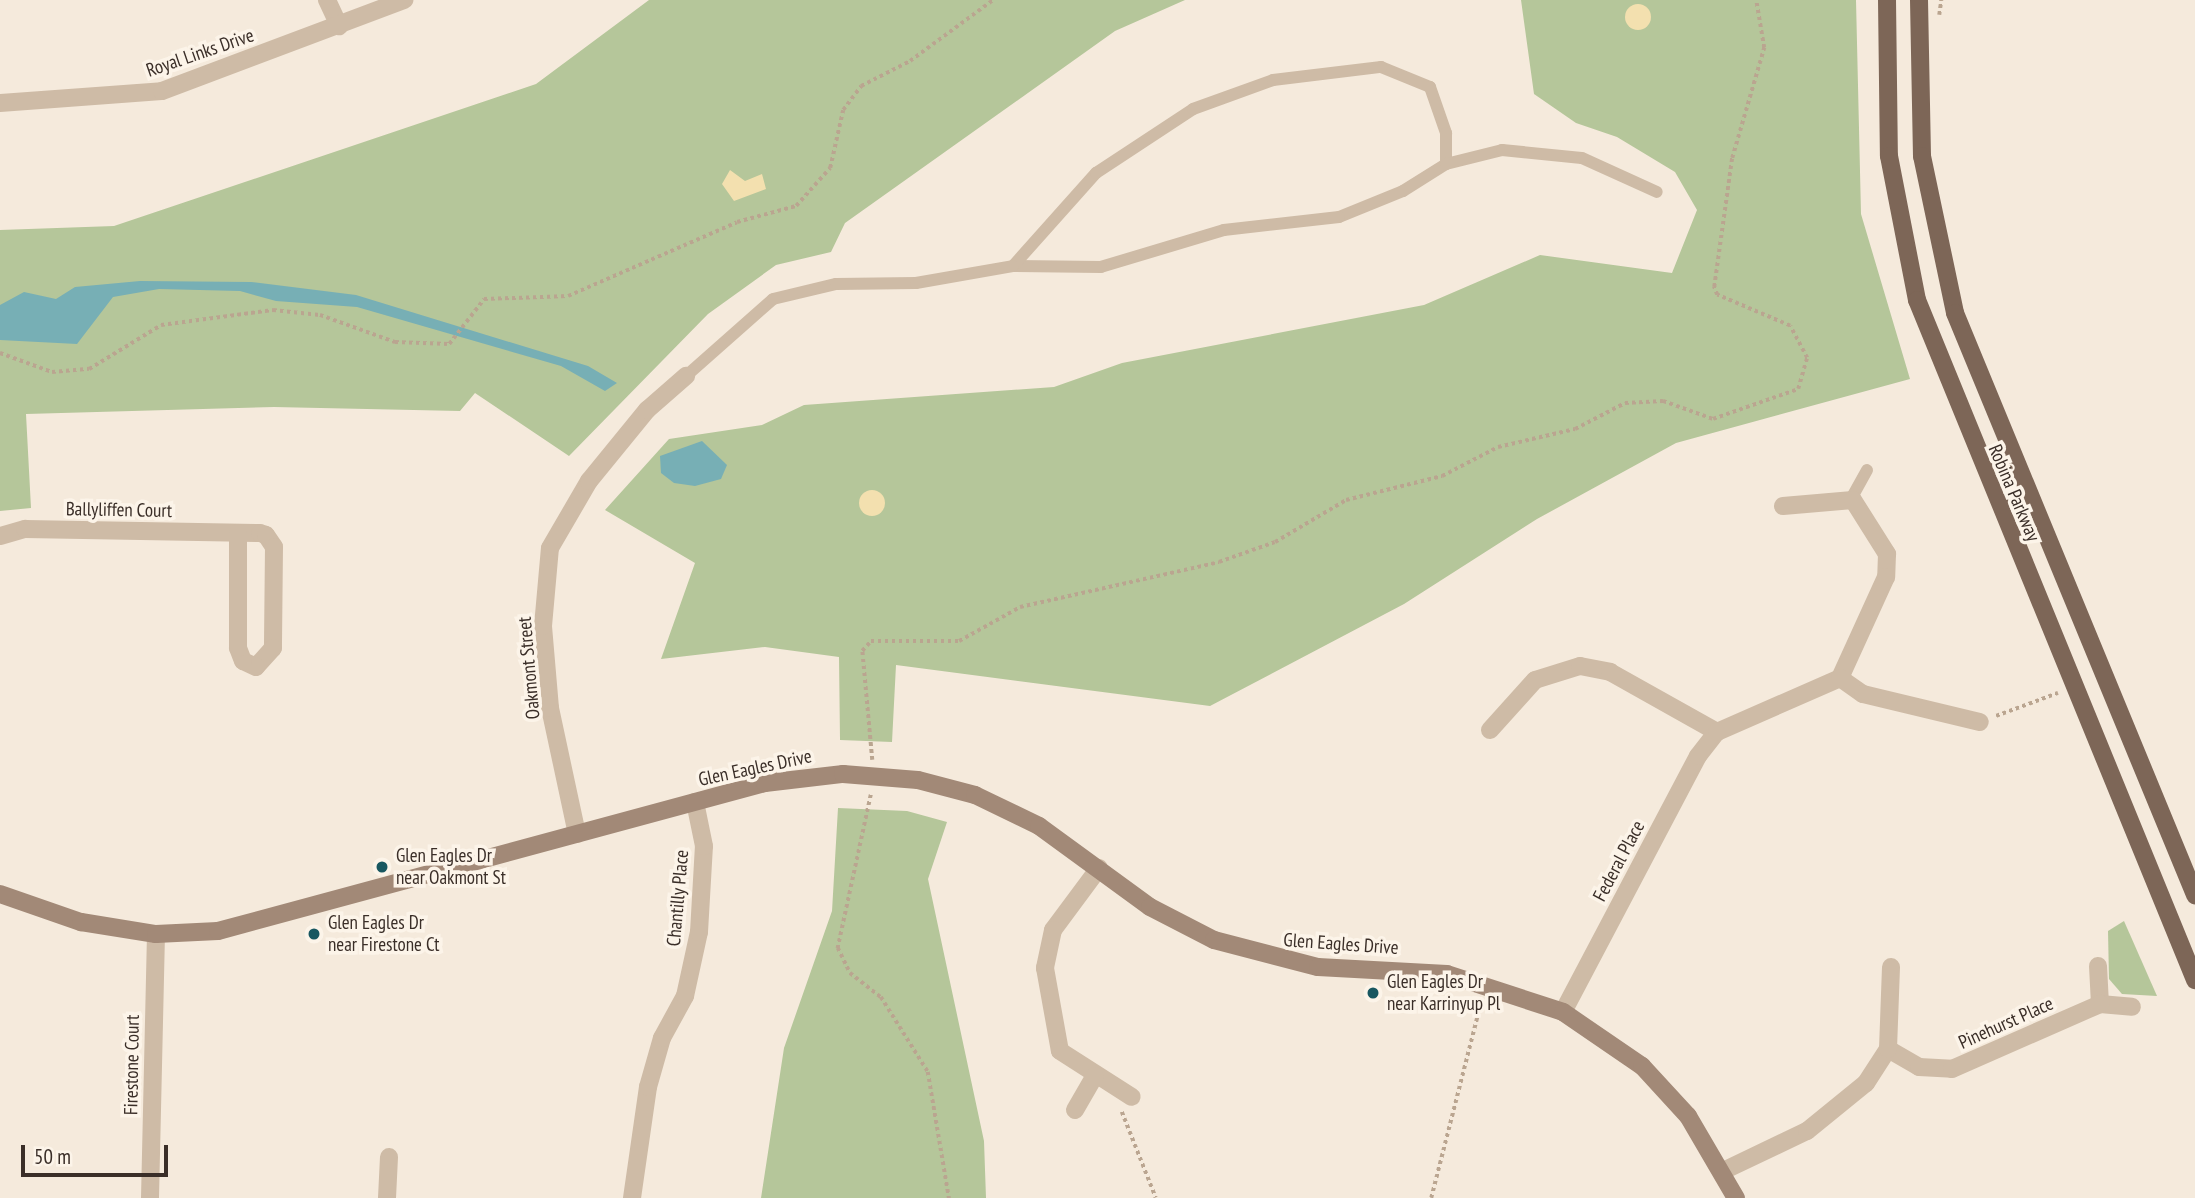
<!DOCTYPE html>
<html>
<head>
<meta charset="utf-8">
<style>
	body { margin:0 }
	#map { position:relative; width:2195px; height:1198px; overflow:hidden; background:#f5eadc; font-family:"PT Sans Narrow",sans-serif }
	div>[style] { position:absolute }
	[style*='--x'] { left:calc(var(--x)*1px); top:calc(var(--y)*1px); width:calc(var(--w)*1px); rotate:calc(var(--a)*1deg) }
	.green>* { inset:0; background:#b5c69a }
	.sand>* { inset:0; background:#f3e0af }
	.round { border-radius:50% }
	.water>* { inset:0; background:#77afb5 }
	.path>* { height:3.5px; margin-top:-1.75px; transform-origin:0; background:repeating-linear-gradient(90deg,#baa590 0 3.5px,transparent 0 7px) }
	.lane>* { height:12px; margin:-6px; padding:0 6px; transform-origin:6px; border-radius:6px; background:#cebba6 }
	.street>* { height:18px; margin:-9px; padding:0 9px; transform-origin:9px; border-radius:9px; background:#cebba6 }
	.secondary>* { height:18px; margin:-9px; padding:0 9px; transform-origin:9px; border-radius:9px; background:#a28977 }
	.primary>* { height:18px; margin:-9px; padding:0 9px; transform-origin:9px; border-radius:9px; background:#7d6657 }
	.dots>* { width:19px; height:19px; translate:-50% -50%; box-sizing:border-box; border:4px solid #fcf4e9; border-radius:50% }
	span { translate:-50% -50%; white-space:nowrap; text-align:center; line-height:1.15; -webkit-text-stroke:7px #fcf4e9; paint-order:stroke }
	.street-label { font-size:19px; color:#3a2e28 }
	.poi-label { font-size:19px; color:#3a2e28 }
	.left { translate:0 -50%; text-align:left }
	.scale { position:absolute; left:21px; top:1145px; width:147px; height:32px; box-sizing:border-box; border:4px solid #3a2e28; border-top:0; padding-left:9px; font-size:21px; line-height:24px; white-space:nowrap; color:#3a2e28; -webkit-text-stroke:5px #fcf4e9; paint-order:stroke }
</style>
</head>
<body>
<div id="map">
	<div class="green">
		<div style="clip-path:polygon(649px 0,1185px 0,1115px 31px,845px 223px,831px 252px,776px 265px,708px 314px,569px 456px,475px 393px,460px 411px,274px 407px,26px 414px,31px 508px,0 511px,0 230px,114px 226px,536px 84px)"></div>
		<div style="clip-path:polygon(1521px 0,1856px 0,1861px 214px,1910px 379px,1676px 443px,1537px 519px,1404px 604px,1210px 706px,896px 665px,892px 742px,840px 740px,839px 657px,765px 647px,661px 659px,695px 563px,605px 510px,669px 439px,762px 425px,804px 405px,1054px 387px,1122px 363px,1424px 305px,1540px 255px,1672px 273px,1697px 210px,1675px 172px,1617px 137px,1576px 123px,1534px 94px)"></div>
		<div style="clip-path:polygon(838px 808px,907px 811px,947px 822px,928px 879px,984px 1141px,986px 1198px,761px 1198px,784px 1048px,832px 911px)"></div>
		<div style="clip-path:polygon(2124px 921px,2157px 996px,2122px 994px,2109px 979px,2108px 931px)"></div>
	</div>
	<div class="sand">
		<div class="round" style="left:1625px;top:4px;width:26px;height:26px"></div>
		<div style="clip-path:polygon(730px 170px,745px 181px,762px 174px,766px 189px,734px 201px,722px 184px)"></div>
		<div class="round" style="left:859px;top:490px;width:26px;height:26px"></div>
	</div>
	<div class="water">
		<div style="clip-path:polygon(140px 281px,251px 282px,356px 295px,588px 366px,617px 383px,605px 391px,561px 366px,357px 307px,276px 301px,240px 291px,159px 289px,113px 297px,77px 344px,0 340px,0 305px,24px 292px,56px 299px,75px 287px)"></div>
		<div style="clip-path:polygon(702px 441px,727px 465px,721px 479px,695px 486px,674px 483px,661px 473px,660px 456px)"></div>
	</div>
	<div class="path">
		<div style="--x:1939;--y:15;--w:15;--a:-82"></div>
		<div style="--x:0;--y:353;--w:55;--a:20.1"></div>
		<div style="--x:52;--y:372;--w:37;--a:-5"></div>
		<div style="--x:89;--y:369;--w:84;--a:-31.4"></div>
		<div style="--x:161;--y:325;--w:113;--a:-7.6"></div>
		<div style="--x:273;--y:310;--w:47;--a:6.1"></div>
		<div style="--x:320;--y:315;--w:80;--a:19.8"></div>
		<div style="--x:395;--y:342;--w:54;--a:2.1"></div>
		<div style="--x:449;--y:344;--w:57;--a:-52.1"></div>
		<div style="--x:484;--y:299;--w:84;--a:-2"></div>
		<div style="--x:568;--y:296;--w:184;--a:-23.6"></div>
		<div style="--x:737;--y:222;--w:61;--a:-15.2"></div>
		<div style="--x:796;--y:206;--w:51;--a:-48.2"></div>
		<div style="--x:830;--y:168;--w:59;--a:-77.4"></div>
		<div style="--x:843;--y:110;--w:30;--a:-53"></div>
		<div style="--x:861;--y:86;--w:55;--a:-27"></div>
		<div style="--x:910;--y:61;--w:103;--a:-36.3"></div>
		<div style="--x:1996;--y:716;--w:66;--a:-20.4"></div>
		<div style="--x:872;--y:760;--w:109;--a:-95.2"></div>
		<div style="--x:862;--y:651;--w:13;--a:-48"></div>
		<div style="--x:871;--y:641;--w:88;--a:0"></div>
		<div style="--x:959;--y:641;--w:70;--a:-29.1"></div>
		<div style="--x:1020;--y:607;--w:204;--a:-12.7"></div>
		<div style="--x:1219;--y:562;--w:59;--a:-19.7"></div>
		<div style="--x:1275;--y:542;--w:82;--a:-30.6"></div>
		<div style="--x:1346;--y:500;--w:99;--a:-14"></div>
		<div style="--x:1442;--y:476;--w:63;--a:-27.4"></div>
		<div style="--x:1498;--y:447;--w:79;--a:-13.2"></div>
		<div style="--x:1575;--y:429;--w:56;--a:-27.5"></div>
		<div style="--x:1625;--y:403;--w:38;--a:-3"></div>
		<div style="--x:1663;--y:401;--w:53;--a:19.8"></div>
		<div style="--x:1713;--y:419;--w:90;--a:-19.4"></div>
		<div style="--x:1798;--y:389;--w:32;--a:-74"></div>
		<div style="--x:1807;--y:358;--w:36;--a:-118"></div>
		<div style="--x:1790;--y:326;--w:79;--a:-157"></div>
		<div style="--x:1717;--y:295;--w:9;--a:-111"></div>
		<div style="--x:1714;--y:287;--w:130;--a:-82.1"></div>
		<div style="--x:1732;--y:158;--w:115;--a:-73.8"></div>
		<div style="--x:1764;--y:48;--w:49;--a:-99.5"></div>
		<div style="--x:871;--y:795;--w:157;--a:102.2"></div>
		<div style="--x:838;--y:948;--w:28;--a:64"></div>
		<div style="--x:850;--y:973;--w:39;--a:38"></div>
		<div style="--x:881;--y:997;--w:89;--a:57.9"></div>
		<div style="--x:928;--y:1072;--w:128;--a:80.5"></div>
		<div style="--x:1122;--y:1112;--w:92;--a:68.4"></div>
		<div style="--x:1431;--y:1198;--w:202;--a:-75.7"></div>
	</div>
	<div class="lane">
		<div style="--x:1381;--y:67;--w:53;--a:22.2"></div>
		<div style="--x:1430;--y:87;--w:49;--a:70.8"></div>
		<div style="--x:1446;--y:133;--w:31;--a:90"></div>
		<div style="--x:1446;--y:164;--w:51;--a:147.9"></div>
		<div style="--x:1403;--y:191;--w:69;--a:157.9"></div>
		<div style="--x:1339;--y:217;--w:116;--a:173.6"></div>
		<div style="--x:1224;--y:230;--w:128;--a:163.3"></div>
		<div style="--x:1101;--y:267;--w:88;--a:-179.3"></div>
		<div style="--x:1013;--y:266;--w:125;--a:-48.3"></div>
		<div style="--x:1096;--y:173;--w:116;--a:-33.4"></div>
		<div style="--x:1193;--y:109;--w:85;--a:-19.9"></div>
		<div style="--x:1273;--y:80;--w:109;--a:-6.9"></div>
		<div style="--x:1446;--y:164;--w:58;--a:-14"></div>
		<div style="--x:1502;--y:150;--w:80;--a:5.7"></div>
		<div style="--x:1582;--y:158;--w:82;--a:24.4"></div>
		<div style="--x:686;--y:376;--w:116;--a:-41.5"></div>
		<div style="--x:773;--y:299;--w:65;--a:-13.4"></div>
		<div style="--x:836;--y:284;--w:80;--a:-0.7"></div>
		<div style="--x:916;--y:283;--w:98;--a:-9.9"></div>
		<div style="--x:1851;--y:499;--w:33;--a:-61"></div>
	</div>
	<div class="street">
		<div style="--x:327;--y:0;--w:29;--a:65"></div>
		<div style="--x:0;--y:103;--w:162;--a:-4.2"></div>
		<div style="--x:162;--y:91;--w:259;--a:-20.6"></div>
		<div style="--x:1783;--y:506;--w:70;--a:-4.9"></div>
		<div style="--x:1853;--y:500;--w:64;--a:57.8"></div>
		<div style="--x:1887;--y:554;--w:23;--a:92"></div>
		<div style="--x:1886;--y:577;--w:111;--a:114.5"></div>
		<div style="--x:0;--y:536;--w:26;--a:-16"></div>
		<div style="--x:25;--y:529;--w:235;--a:1"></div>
		<div style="--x:260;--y:533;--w:6;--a:18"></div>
		<div style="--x:266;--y:535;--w:14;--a:56"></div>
		<div style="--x:274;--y:547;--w:101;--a:90.6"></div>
		<div style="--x:273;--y:648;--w:25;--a:132"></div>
		<div style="--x:256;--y:667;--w:14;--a:-155"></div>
		<div style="--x:243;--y:661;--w:14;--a:-111"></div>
		<div style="--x:238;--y:648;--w:115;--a:-90"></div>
		<div style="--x:1490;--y:730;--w:67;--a:-48"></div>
		<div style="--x:1535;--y:680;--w:47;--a:-17.3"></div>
		<div style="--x:1580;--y:666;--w:31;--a:11"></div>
		<div style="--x:1610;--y:672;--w:123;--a:29.3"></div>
		<div style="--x:577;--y:834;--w:129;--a:-102.1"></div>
		<div style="--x:550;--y:708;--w:82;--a:-94.9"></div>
		<div style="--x:543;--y:626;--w:78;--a:-84.9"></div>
		<div style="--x:550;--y:548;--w:78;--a:-59.8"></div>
		<div style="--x:589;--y:481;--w:92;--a:-50.8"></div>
		<div style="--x:647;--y:410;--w:52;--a:-41.1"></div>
		<div style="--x:1099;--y:868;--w:77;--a:126.6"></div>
		<div style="--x:1053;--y:930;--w:39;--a:102"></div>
		<div style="--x:1045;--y:968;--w:84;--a:79.8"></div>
		<div style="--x:1060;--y:1051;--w:85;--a:32.6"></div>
		<div style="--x:2098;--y:966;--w:38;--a:87"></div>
		<div style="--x:2100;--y:1004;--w:32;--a:5"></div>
		<div style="--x:1563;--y:1012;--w:289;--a:-62.2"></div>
		<div style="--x:1698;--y:756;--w:31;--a:-52"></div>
		<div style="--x:1717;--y:732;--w:134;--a:-23.7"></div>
		<div style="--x:1840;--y:678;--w:28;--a:35"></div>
		<div style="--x:1863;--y:694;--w:120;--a:13.5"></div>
		<div style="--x:1888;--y:1049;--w:36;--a:30"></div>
		<div style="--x:1919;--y:1067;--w:33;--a:3"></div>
		<div style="--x:1952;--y:1069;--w:162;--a:-23.7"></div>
		<div style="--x:1075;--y:1110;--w:39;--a:-60"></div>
		<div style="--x:1723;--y:1171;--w:93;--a:-25.5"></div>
		<div style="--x:1807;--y:1131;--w:76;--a:-39.1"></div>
		<div style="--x:1866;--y:1083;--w:40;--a:-57.1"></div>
		<div style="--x:1888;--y:1049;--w:82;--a:-87.9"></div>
		<div style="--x:150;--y:1198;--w:264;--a:-88.7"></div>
		<div style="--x:387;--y:1198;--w:41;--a:-87.2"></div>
		<div style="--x:632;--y:1198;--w:112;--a:-81.8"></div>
		<div style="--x:648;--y:1087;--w:51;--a:-74.1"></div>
		<div style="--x:662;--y:1038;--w:48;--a:-61.3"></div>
		<div style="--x:685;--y:996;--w:66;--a:-77.7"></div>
		<div style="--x:699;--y:932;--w:86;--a:-86.7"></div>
		<div style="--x:704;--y:846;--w:45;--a:-101.6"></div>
	</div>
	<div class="secondary">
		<div style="--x:0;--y:894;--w:86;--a:19.1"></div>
		<div style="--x:81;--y:922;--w:76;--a:9.1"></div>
		<div style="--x:156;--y:934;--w:62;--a:-2.8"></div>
		<div style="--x:218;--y:931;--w:567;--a:-15.14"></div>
		<div style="--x:765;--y:783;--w:79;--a:-6.6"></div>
		<div style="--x:843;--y:774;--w:75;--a:4.6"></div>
		<div style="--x:918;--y:780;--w:59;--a:14.7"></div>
		<div style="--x:975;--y:795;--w:71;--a:25.8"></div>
		<div style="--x:1039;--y:826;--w:137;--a:36.1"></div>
		<div style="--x:1150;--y:907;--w:72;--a:27.3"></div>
		<div style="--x:1214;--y:940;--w:107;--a:14.6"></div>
		<div style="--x:1318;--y:967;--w:129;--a:3.1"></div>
		<div style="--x:1447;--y:974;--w:122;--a:18.1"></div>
		<div style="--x:1563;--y:1012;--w:96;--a:34.4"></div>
		<div style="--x:1642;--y:1066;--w:68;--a:47.4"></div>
		<div style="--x:1688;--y:1116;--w:95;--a:59.7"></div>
	</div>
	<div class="primary">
		<div style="--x:1887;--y:0;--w:156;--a:89.3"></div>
		<div style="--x:1889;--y:156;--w:147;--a:79"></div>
		<div style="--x:1917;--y:300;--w:735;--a:67.76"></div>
		<div style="--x:1919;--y:0;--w:156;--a:88.9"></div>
		<div style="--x:1922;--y:156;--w:160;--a:78.1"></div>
		<div style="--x:1955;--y:313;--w:630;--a:67.59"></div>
	</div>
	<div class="dots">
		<div style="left:382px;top:867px;background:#185760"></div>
		<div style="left:314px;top:934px;background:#185760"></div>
		<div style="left:1373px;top:993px;background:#185760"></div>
	</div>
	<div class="street-label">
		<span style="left:200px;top:53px;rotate:-19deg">Royal Links Drive</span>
		<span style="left:2014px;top:493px;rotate:67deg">Robina Parkway</span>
		<span style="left:119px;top:510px;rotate:1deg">Ballyliffen Court</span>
		<span style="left:529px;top:668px;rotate:-95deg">Oakmont Street</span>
		<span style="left:755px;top:768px;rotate:-12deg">Glen Eagles Drive</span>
		<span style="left:1619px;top:861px;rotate:-62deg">Federal Place</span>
		<span style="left:678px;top:898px;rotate:-85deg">Chantilly Place</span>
		<span style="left:1341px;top:944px;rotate:4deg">Glen Eagles Drive</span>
		<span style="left:2006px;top:1023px;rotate:-24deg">Pinehurst Place</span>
		<span style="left:132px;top:1065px;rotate:-89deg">Firestone Court</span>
	</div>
	<div class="poi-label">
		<span class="left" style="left:396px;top:867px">Glen Eagles Dr<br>near Oakmont St</span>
		<span class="left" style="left:328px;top:934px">Glen Eagles Dr<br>near Firestone Ct</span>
		<span class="left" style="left:1387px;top:993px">Glen Eagles Dr<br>near Karrinyup Pl</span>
	</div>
	<div class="scale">50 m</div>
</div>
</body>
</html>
